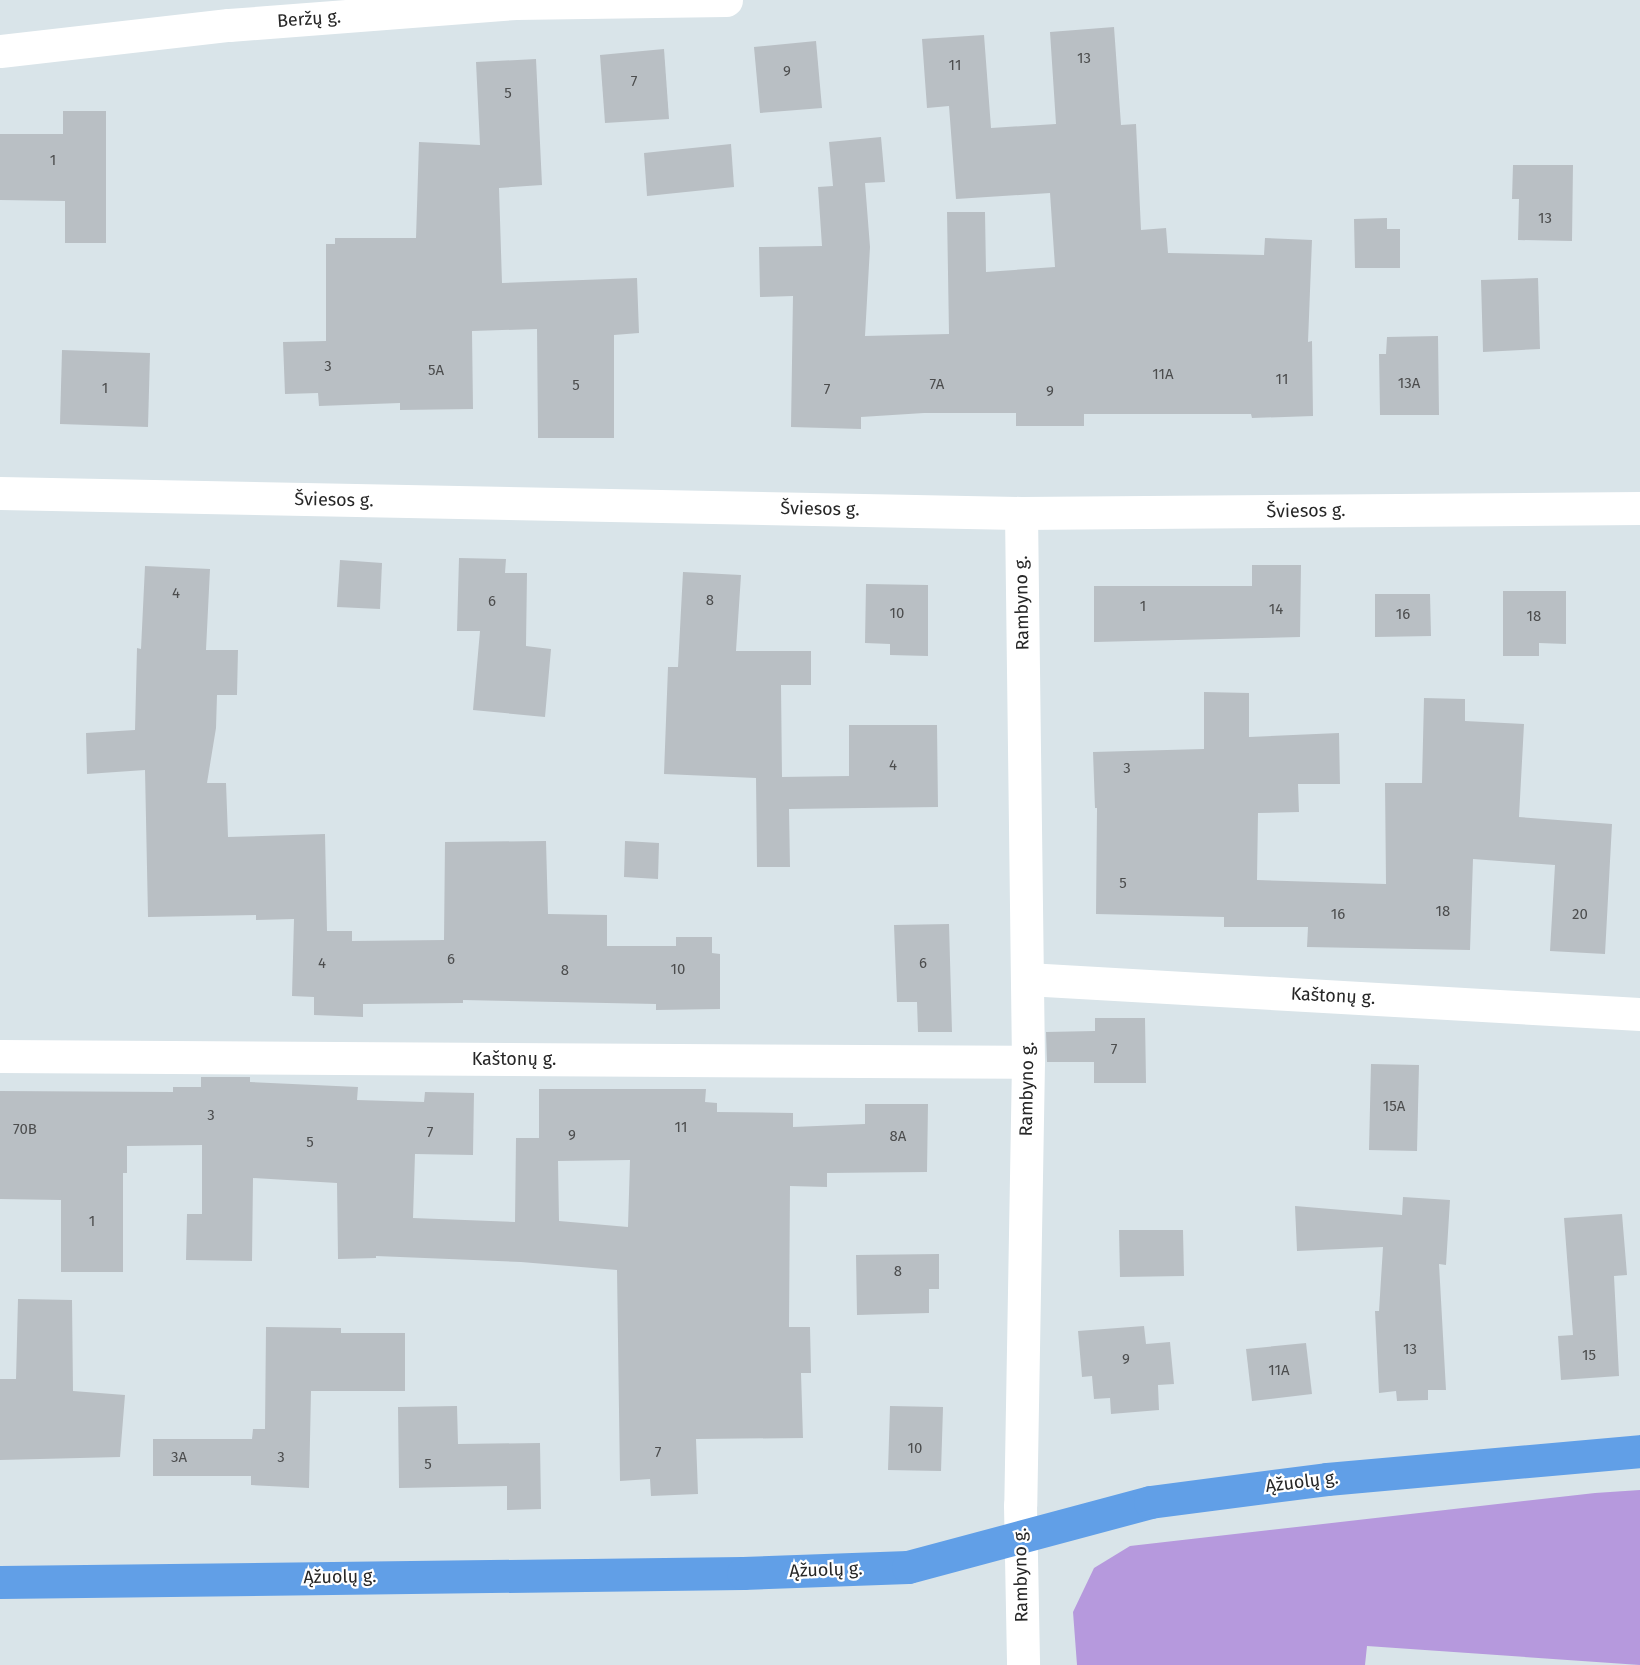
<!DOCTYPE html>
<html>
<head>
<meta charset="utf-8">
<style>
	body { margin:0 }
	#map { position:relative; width:1640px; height:1665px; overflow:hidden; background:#d9e4e9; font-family:"Fira Sans",sans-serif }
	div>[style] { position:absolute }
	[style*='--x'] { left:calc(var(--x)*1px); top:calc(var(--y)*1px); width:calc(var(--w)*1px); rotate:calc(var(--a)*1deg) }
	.green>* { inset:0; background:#b699dd }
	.building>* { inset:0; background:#b9bfc4 }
	.street>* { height:33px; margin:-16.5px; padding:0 16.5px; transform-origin:16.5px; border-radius:16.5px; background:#fff }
	.primary>* { height:33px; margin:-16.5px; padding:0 16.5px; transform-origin:16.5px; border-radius:16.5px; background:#619fe7 }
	span { translate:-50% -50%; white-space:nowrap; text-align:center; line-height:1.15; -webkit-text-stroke:4.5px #fff; paint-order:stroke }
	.number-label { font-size:15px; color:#4c4d4e }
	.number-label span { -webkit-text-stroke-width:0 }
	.street-label { font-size:18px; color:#272727 }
</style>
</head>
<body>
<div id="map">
	<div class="green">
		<div style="clip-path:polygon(1640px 1490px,1640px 1665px,1367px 1646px,1365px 1665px,1077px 1665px,1073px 1612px,1094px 1568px,1130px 1546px,1595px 1493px)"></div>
	</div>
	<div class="building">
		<div style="clip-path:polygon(1114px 27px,1121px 125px,1136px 124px,1141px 230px,1166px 228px,1168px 253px,1264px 255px,1265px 238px,1312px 240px,1308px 342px,1312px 341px,1313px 416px,1252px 418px,1251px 414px,1084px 414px,1084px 426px,1016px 426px,1016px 413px,924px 413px,861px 417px,861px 429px,791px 427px,793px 296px,760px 297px,759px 247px,822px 246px,818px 187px,833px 186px,829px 142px,881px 137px,885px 182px,865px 183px,870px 247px,865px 336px,949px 334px,947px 212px,985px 212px,986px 272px,1055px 267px,1050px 193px,956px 199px,949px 106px,927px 108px,922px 39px,984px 35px,991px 128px,1056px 124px,1050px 32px)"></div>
		<div style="clip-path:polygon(816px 41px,822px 108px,760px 113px,754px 47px)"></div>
		<div style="clip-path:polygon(664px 49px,669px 119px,605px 123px,600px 55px)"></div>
		<div style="clip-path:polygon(536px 59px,542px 185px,499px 188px,502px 283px,637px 278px,639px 333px,614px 335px,614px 438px,538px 438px,537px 329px,472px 331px,473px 409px,400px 410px,400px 403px,319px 406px,318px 393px,285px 394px,283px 342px,326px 341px,326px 244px,335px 244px,335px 238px,416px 238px,419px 142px,480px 145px,476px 62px)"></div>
		<div style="clip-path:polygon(63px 111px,106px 111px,106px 243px,65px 243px,65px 201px,0 200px,0 134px,63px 134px)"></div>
		<div style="clip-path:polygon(731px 144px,734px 187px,647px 196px,644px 153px)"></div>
		<div style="clip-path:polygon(1513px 165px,1573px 165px,1572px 241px,1518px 240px,1519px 199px,1512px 199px)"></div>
		<div style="clip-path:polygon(1387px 218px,1387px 229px,1400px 229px,1400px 268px,1355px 268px,1354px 219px)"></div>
		<div style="clip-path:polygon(1538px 278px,1540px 349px,1483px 352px,1481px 280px)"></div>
		<div style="clip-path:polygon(1438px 336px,1439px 415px,1380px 415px,1379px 354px,1386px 354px,1387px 337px)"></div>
		<div style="clip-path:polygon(62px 350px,150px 353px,148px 427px,60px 424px)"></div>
		<div style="clip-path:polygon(459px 558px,506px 559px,505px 573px,527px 573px,526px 646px,551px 649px,545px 717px,473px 710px,480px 631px,457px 631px)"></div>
		<div style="clip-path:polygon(340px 560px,382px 563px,380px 609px,337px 607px)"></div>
		<div style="clip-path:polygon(1252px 565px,1301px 565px,1300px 637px,1094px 642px,1094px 586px,1252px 586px)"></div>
		<div style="clip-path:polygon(145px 566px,210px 569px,206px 650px,238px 650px,237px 695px,217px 695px,216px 728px,207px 783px,226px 783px,228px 837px,325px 834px,327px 931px,352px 931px,352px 941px,444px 940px,445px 842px,546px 841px,548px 914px,607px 915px,607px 946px,676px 946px,676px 937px,712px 937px,712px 953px,720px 954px,720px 1009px,656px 1010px,656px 1004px,463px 1000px,463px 1003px,363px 1004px,363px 1017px,314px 1015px,314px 997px,292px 996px,294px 919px,256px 920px,256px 915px,148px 917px,145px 770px,87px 774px,86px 733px,135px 730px,137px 648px,141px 649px)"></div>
		<div style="clip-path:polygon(683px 572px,741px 575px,736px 651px,811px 651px,811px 685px,781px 685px,782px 777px,849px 776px,849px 725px,937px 725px,938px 807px,789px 809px,790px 867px,757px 867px,756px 778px,664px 774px,668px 667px,678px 667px)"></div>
		<div style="clip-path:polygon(866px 584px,928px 585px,928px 656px,890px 655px,890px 644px,865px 643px)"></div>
		<div style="clip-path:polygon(1503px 591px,1566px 591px,1566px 644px,1539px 643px,1539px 656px,1503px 656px)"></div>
		<div style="clip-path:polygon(1375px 594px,1430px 594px,1431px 636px,1375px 637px)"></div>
		<div style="clip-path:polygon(1204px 692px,1249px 693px,1249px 737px,1339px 733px,1340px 784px,1298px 784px,1299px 812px,1258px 813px,1257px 880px,1386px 884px,1385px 783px,1422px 783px,1424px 698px,1465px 699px,1465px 721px,1524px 724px,1519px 817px,1612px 824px,1605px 954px,1550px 951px,1555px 865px,1473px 859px,1470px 950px,1307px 947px,1308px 927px,1224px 927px,1224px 917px,1096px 914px,1097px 808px,1095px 808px,1093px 752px,1204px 749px)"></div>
		<div style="clip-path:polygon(625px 841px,659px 843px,658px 879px,624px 877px)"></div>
		<div style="clip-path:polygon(949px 924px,952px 1032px,918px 1032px,917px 1002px,897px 1002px,894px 925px)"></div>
		<div style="clip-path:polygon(1095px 1018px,1145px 1018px,1146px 1083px,1094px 1083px,1094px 1062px,1047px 1062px,1046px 1032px,1095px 1031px)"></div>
		<div style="clip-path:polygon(1371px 1064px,1419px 1065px,1417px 1151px,1369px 1150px)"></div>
		<div style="clip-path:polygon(evenodd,201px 1077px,250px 1077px,250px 1082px,358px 1087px,357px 1100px,424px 1102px,425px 1092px,474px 1093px,473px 1155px,415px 1154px,413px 1218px,515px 1222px,516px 1138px,539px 1138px,539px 1089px,706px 1089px,705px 1102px,717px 1103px,717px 1112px,793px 1113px,793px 1127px,865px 1124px,865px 1104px,928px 1104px,927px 1172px,827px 1173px,827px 1187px,790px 1186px,789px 1327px,810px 1327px,811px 1373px,801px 1373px,803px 1438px,696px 1439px,698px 1494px,651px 1496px,650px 1479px,620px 1481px,617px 1270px,521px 1262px,376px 1256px,376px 1258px,338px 1259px,337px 1183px,253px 1178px,252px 1261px,186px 1260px,187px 1214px,202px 1214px,202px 1145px,127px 1146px,127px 1173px,123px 1173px,123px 1272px,61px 1272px,61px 1200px,0 1199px,0 1091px,173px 1092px,173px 1087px,201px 1087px,201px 1077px,630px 1160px,628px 1227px,559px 1221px,558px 1161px,630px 1160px)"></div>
		<div style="clip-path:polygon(1403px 1197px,1450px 1200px,1446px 1265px,1439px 1264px,1446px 1390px,1428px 1390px,1428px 1400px,1397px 1401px,1396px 1391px,1379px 1393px,1375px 1311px,1379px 1311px,1383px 1247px,1297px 1251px,1295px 1206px,1402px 1215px)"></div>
		<div style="clip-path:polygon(1622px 1214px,1627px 1275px,1614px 1276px,1619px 1376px,1561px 1380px,1558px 1336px,1573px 1335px,1564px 1218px)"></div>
		<div style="clip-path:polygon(1119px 1230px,1183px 1230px,1184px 1276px,1120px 1277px)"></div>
		<div style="clip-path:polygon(939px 1254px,939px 1289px,929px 1289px,929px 1313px,857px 1315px,856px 1255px)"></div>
		<div style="clip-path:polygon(18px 1299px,72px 1300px,73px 1391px,125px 1395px,120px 1457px,0 1460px,0 1379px,16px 1379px)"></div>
		<div style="clip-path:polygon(1144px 1326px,1146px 1344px,1170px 1342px,1174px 1384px,1158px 1385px,1159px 1410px,1111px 1414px,1110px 1398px,1094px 1399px,1092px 1376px,1082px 1377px,1078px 1331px)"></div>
		<div style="clip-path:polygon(266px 1327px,341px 1328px,341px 1333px,405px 1333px,405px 1391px,311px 1391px,309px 1488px,251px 1485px,251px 1476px,153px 1476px,153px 1439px,252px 1439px,253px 1429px,265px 1429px)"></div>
		<div style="clip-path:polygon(1306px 1343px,1312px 1394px,1252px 1401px,1246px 1349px)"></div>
		<div style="clip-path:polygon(457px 1406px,458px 1444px,540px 1443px,541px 1509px,507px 1510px,507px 1486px,399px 1488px,398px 1407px)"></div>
		<div style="clip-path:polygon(890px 1406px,943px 1407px,941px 1471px,888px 1470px)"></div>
	</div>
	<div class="street">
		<div style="--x:0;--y:51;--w:230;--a:-6.5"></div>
		<div style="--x:229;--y:25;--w:287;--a:-4.4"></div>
		<div style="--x:515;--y:3;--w:211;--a:-0.8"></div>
		<div style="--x:0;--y:493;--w:1021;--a:1.12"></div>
		<div style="--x:1021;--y:513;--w:619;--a:-0.46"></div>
		<div style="--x:1021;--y:513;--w:549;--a:89.27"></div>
		<div style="--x:1028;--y:1062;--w:443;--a:91"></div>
		<div style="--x:1020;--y:1505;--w:160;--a:88.9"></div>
		<div style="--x:1027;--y:979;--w:614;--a:3.27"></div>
		<div style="--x:0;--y:1056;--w:1028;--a:0.33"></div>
	</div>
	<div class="primary">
		<div style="--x:0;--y:1582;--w:743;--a:-0.69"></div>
		<div style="--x:743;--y:1573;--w:165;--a:-2.1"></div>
		<div style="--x:908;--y:1567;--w:251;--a:-15"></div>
		<div style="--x:1150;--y:1502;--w:178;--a:-7.4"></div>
		<div style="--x:1327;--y:1479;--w:314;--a:-5.1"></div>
	</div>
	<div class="number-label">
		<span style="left:1084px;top:59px">13</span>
		<span style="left:955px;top:66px">11</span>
		<span style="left:787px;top:72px">9</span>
		<span style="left:634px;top:82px">7</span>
		<span style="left:508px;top:94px">5</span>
		<span style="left:53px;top:161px">1</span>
		<span style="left:1545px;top:219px">13</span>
		<span style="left:328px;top:367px">3</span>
		<span style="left:436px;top:371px">5A</span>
		<span style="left:1163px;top:375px">11A</span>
		<span style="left:1282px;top:380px">11</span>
		<span style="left:1409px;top:384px">13A</span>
		<span style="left:937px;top:385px">7A</span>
		<span style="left:576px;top:386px">5</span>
		<span style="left:105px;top:389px">1</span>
		<span style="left:827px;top:390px">7</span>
		<span style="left:1050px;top:392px">9</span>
		<span style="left:176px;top:594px">4</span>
		<span style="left:710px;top:601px">8</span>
		<span style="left:492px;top:602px">6</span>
		<span style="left:1143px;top:607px">1</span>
		<span style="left:1276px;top:610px">14</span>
		<span style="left:897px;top:614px">10</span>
		<span style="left:1403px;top:615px">16</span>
		<span style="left:1534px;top:617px">18</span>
		<span style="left:893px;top:766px">4</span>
		<span style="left:1127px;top:769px">3</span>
		<span style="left:1123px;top:884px">5</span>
		<span style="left:1443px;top:912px">18</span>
		<span style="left:1338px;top:915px">16</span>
		<span style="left:1580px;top:915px">20</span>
		<span style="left:451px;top:960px">6</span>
		<span style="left:322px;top:964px">4</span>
		<span style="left:923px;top:964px">6</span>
		<span style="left:678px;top:970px">10</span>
		<span style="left:565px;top:971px">8</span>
		<span style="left:1114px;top:1050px">7</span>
		<span style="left:1394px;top:1107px">15A</span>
		<span style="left:211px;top:1116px">3</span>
		<span style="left:681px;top:1128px">11</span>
		<span style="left:25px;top:1130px">70B</span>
		<span style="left:430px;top:1133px">7</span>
		<span style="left:572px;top:1136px">9</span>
		<span style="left:898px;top:1137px">8A</span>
		<span style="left:310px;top:1143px">5</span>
		<span style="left:92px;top:1222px">1</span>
		<span style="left:898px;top:1272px">8</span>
		<span style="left:1410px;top:1350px">13</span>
		<span style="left:1589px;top:1356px">15</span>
		<span style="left:1126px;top:1360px">9</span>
		<span style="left:1279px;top:1371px">11A</span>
		<span style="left:915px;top:1449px">10</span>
		<span style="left:658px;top:1453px">7</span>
		<span style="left:179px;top:1458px">3A</span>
		<span style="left:281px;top:1458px">3</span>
		<span style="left:428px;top:1465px">5</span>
	</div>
	<div class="street-label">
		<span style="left:309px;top:19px;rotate:-4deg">Beržų g.</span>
		<span style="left:334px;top:500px;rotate:1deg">Šviesos g.</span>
		<span style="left:820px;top:509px;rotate:1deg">Šviesos g.</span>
		<span style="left:1306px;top:511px;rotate:-1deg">Šviesos g.</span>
		<span style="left:1022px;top:603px;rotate:-91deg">Rambyno g.</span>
		<span style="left:1333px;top:996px;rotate:3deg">Kaštonų g.</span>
		<span style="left:514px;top:1059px">Kaštonų g.</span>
		<span style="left:1027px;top:1089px;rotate:-89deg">Rambyno g.</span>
		<span style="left:1302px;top:1482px;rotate:-7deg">Ąžuolų g.</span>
		<span style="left:826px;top:1570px;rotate:-2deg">Ąžuolų g.</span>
		<span style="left:1021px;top:1575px;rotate:-91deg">Rambyno g.</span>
		<span style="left:340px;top:1577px;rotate:-1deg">Ąžuolų g.</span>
	</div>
</div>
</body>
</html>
